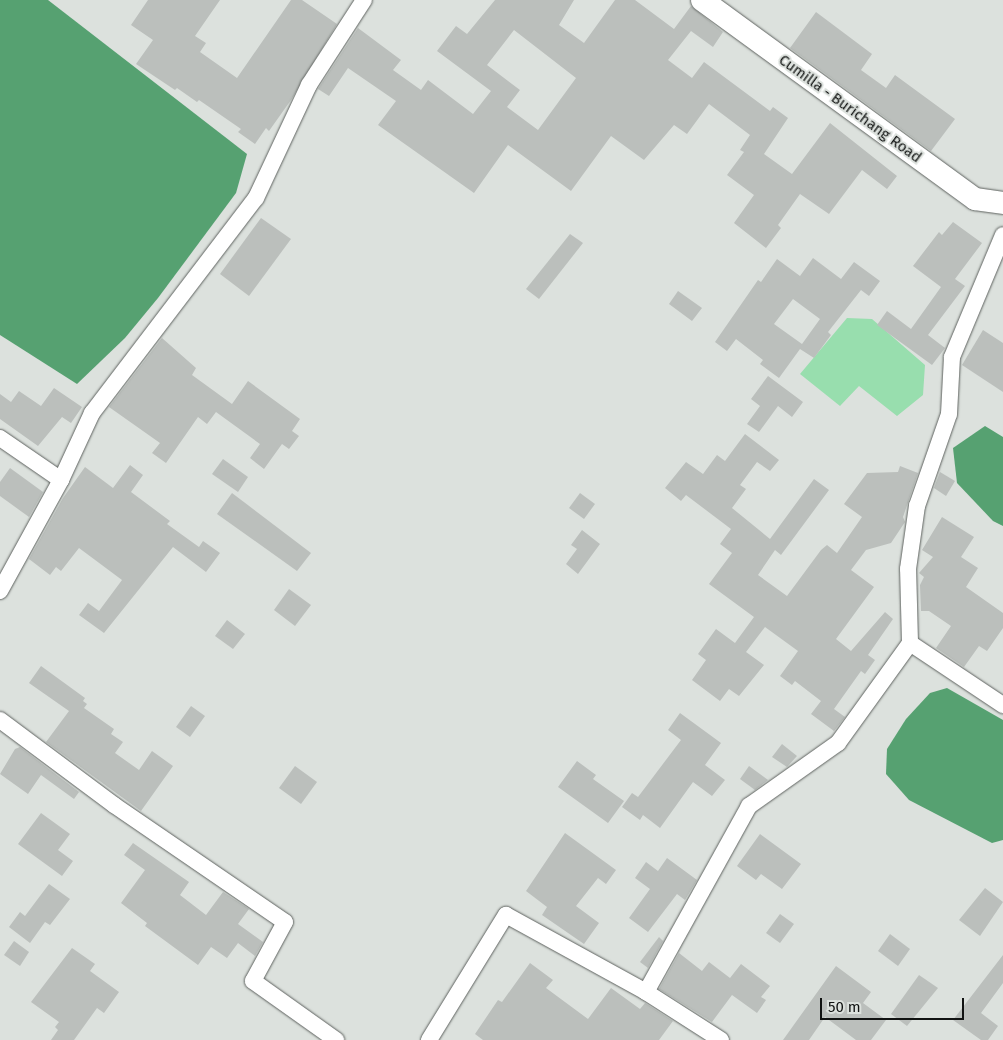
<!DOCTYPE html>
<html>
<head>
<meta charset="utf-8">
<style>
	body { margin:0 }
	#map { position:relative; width:1003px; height:1040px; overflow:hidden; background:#dce1dd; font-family:"Fira Sans",sans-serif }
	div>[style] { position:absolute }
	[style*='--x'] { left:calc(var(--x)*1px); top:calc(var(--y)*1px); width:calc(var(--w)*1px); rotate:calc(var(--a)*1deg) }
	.green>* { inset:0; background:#98deae }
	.water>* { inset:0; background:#56a171 }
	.building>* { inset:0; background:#bbbfbc }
	.roads { filter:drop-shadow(0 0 1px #5e625f) drop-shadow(0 0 1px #5e625f) }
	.minor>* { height:16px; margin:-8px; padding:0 8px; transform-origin:8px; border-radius:8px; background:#fff }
	.secondary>* { height:22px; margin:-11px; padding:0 11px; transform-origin:11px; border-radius:11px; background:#fff }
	span { translate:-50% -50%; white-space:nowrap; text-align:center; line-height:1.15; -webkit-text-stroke:4px #dce1dd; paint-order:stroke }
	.street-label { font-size:15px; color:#111312 }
	.scale { position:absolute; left:820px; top:998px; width:144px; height:22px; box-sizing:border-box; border:2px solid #111312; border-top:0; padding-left:6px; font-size:15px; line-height:18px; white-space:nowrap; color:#111312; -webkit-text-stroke:4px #dce1dd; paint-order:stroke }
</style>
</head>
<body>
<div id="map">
	<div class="green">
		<div style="clip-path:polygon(847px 318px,872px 319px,925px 365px,923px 395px,897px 416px,859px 386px,840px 406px,800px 374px)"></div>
	</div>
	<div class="water">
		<div style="clip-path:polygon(0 0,48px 0,247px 154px,236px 193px,158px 298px,125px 338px,77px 384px,0 335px)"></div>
		<div style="clip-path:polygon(985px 426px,1003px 437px,1003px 526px,993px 521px,957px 483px,953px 448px)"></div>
		<div style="clip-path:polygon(947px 688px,1003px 720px,1003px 840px,992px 843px,909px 800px,886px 774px,887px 749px,906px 719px,930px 693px)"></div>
	</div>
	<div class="building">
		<div style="clip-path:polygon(148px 0,220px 0,195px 36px,206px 43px,200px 52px,237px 78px,291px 0,302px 0,337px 24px,291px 100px,269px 131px,266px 128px,255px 144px,238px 132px,241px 129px,199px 100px,197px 102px,177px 88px,175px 90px,136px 64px,153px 40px,131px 25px)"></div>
		<div style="clip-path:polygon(evenodd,495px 0,574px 0,559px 25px,584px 43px,615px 0,635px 0,674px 29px,691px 6px,723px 32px,713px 47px,691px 31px,668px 60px,692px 78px,704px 62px,770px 111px,773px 107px,788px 118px,764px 154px,792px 174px,830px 123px,897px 176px,887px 189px,862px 170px,829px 214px,800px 194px,778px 225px,781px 228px,766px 248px,734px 223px,754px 195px,727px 175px,744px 152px,740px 150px,750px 135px,709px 104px,687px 134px,674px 125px,644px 160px,611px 136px,571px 191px,508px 145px,474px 193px,378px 125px,396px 101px,348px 68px,329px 96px,318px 89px,358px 28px,401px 60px,393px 70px,421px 90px,428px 80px,473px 114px,491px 91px,437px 51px,456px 26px,467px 34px,495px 0,514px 30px,576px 78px,538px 130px,507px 107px,520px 90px,487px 65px,514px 30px)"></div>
		<div style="clip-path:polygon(816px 12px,872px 54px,861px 70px,886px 88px,895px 75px,955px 119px,931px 151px,790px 48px)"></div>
		<div style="clip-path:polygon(261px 218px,291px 239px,249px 296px,220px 274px)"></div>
		<div style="clip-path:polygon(953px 222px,982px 243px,955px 279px,965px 286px,928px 335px,945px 348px,932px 365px,877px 325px,887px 311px,911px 329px,941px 287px,913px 266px,939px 232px,942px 235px)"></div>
		<div style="clip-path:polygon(570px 234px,583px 243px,539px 299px,526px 289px)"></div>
		<div style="clip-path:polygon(evenodd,813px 258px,841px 279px,854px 262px,880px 281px,869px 296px,861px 290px,828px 332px,831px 335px,814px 358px,800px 349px,779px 378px,760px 364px,763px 360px,736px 339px,727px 351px,715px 342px,758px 280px,761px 282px,777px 259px,800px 276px,813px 258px,793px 299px,820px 319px,802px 344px,774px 324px,793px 299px)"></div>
		<div style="clip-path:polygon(678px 291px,702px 308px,692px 321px,669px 304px)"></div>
		<div style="clip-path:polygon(983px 330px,1003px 343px,1003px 392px,962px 365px)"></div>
		<div style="clip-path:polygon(162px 338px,196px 368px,192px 375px,232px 404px,248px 381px,300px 419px,292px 431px,299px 436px,289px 449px,282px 444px,264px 469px,250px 458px,260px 444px,216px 412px,207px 424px,198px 417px,166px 463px,152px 453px,160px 443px,109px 407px)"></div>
		<div style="clip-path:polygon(768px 376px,803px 402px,792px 417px,778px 406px,759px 432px,747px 424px,760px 406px,751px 399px)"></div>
		<div style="clip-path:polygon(54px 388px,82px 407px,71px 423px,62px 417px,38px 446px,0 419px,0 394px,11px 402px,19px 391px,41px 406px)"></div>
		<div style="clip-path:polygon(745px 434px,779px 460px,770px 471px,757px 462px,740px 485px,746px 489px,732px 508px,770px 539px,814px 479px,829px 490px,781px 555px,775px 550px,758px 575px,787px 596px,821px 550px,827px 545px,837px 553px,862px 517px,844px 504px,867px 473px,898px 472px,900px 466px,918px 473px,903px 517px,905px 522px,891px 543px,866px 550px,851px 570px,874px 587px,836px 639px,851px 651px,885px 612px,893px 619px,868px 655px,875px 660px,865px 674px,861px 671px,834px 709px,845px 717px,834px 731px,811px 714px,821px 701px,795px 681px,792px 685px,780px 676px,798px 651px,765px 627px,746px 652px,764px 665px,739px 696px,729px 689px,720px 701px,692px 680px,706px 660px,698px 654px,716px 629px,735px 643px,754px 617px,709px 584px,732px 553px,720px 544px,731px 529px,686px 495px,681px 501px,665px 488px,686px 462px,703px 474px,717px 455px,725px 461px)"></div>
		<div style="clip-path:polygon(223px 459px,248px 477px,238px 492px,212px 474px)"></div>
		<div style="clip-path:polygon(130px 465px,143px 475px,131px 492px,170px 521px,167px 524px,199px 547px,203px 541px,220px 553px,206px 572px,173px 547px,104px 633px,79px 615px,88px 603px,99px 611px,122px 580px,79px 548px,61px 571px,56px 567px,50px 575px,29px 559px,63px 498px,85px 467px,113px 488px)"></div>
		<div style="clip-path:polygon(10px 468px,43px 492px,29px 517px,0 496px,0 482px)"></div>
		<div style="clip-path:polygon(940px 472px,955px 481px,946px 496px,934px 488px)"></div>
		<div style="clip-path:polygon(232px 493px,311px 553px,297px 571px,217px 514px)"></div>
		<div style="clip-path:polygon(580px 493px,595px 504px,584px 519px,569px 508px)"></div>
		<div style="clip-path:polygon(942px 517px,974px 537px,961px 557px,978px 568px,966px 587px,1003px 613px,1003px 628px,987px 651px,979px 646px,964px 667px,936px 648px,951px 626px,929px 611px,921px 611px,920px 585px,924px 577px,919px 573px,933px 557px,922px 550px)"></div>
		<div style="clip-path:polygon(582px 530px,600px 544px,578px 574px,566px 564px,577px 549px,571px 545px)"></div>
		<div style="clip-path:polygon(289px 589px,311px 605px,295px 626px,274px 610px)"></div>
		<div style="clip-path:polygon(227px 620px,245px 634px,233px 649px,215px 636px)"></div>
		<div style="clip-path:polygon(41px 666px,85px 698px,83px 701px,87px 704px,84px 708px,114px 729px,111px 734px,123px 742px,115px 753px,139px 770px,152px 751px,173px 766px,141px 811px,46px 742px,69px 711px,29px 683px)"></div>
		<div style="clip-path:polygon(191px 706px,205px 716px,190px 737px,176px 727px)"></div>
		<div style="clip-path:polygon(680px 713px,721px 743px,705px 765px,725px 780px,712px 796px,693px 782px,660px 828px,643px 815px,640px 820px,622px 807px,632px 793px,638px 797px,681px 740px,668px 730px)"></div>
		<div style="clip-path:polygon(782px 744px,797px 756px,787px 767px,772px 757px)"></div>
		<div style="clip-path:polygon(20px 747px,79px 792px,74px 799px,41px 775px,28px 794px,0 774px,15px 749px)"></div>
		<div style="clip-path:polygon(577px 761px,596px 775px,593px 779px,624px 801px,608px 823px,558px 787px)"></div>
		<div style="clip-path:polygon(295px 766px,317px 782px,301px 804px,279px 788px)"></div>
		<div style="clip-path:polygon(749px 766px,768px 780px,755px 790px,740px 779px)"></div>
		<div style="clip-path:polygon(41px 813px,70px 834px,58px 850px,73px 861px,62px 876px,18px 844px)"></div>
		<div style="clip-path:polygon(565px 833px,616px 870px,606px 884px,598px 878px,576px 906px,599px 923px,584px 944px,542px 915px,547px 907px,526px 891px)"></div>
		<div style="clip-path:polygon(760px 834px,801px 864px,782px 889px,761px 874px,756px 880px,737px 866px)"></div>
		<div style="clip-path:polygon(133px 843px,189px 882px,180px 895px,206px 915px,223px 892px,249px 909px,238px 924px,263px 942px,255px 956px,238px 943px,227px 958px,211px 947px,198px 965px,145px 926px,147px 923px,121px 903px,145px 870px,124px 855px)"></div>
		<div style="clip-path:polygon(667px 858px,697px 880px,685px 900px,677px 894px,648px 932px,629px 918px,650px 889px,635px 878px,646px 862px,658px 871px)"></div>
		<div style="clip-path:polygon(49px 884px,70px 899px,50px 925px,45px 922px,30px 943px,9px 927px,20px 912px,25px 916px)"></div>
		<div style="clip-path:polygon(985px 888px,1003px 902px,980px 936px,959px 920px)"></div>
		<div style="clip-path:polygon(780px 914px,794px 924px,780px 943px,766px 933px)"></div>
		<div style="clip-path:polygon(890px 934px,910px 949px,898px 966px,878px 951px)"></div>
		<div style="clip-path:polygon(659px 937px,663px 941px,648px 968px,640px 962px)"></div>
		<div style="clip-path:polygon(14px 941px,29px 952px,20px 966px,4px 955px)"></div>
		<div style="clip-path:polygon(72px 948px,95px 964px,90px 971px,119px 992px,104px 1013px,97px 1008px,74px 1040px,51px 1040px,58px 1030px,55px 1027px,59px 1022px,31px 1002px)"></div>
		<div style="clip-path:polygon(679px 953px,702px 971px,709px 962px,730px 978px,741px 964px,770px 986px,761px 997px,766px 1000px,757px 1013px,732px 995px,712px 1022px,659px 989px)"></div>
		<div style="clip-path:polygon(1003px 955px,1003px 983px,981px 1013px,998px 1026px,988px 1040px,981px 1040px,953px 1020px)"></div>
		<div style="clip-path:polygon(530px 963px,553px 980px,546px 988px,588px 1019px,611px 988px,640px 1009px,645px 1003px,673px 1021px,659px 1040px,483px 1040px,475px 1034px,498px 1000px,502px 1002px)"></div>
		<div style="clip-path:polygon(836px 966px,871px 992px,863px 1003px,886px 1020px,871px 1040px,856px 1040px,825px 1017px,809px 1040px,783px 1040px)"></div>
		<div style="clip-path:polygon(919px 975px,938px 988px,907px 1026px,891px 1014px)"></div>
	</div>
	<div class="roads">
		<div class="minor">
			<div style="--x:0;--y:438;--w:74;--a:34.5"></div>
			<div style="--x:0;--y:591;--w:127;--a:-61.2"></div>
			<div style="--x:61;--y:480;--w:74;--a:-65.2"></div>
			<div style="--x:92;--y:413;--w:270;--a:-52.7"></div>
			<div style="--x:256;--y:198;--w:125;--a:-64.9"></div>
			<div style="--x:309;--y:85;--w:101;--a:-57.1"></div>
			<div style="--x:910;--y:643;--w:112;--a:33.7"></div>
			<div style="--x:0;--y:720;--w:142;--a:36.7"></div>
			<div style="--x:114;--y:805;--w:207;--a:34.4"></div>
			<div style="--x:285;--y:922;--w:67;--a:118.5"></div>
			<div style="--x:253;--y:981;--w:102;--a:35.4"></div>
			<div style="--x:429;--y:1040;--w:147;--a:-58.4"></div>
			<div style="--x:506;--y:915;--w:160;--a:28.8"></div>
			<div style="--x:721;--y:1040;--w:89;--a:-147.4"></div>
			<div style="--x:646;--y:992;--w:213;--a:-61"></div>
			<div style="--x:749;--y:806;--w:109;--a:-35.3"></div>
			<div style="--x:838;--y:743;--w:123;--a:-54.2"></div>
			<div style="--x:910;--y:643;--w:74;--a:-91.5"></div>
			<div style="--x:908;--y:569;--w:64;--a:-81.9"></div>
			<div style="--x:917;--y:506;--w:97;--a:-70.8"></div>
			<div style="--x:949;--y:414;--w:57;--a:-87"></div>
			<div style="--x:952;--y:357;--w:132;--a:-67.3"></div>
		</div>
		<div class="secondary">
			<div style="--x:702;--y:0;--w:338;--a:36.1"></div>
			<div style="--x:975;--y:199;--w:28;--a:8"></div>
		</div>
	</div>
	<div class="street-label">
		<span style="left:850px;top:109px;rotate:36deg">Cumilla - Burichang Road</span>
	</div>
	<div class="scale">50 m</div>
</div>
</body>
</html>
